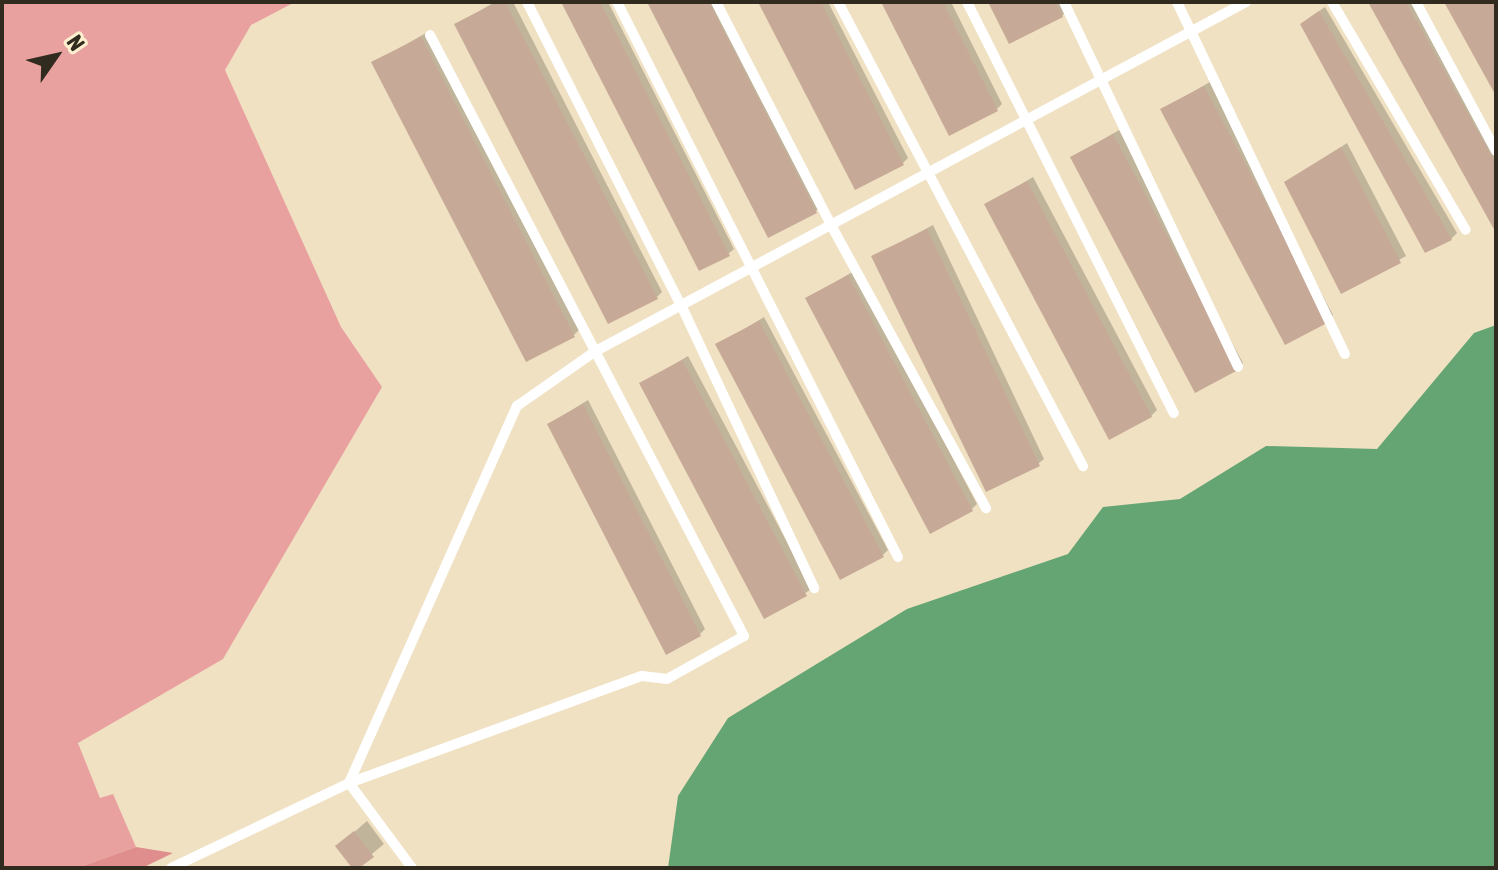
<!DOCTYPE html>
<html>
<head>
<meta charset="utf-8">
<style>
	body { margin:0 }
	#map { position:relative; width:1498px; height:870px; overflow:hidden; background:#f0e1c2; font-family:"Asap Condensed",sans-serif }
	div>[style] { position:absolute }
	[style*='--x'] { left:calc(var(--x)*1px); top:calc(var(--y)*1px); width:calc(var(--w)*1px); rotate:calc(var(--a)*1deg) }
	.green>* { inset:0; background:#e9a1a0 }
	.forest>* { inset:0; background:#df8d8d }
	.water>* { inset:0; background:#64a573 }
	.shadow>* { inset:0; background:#0003 }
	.building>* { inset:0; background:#c7a997 }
	.lane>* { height:10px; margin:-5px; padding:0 5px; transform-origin:5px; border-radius:5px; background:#fff }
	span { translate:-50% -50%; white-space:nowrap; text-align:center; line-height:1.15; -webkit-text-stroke:6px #feefcf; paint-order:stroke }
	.frame { position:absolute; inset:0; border:4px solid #302a1f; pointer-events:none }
	.north { position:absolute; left:16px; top:16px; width:80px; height:80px; -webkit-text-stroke:6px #feefcf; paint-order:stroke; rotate:56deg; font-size:22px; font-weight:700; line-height:32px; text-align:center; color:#302a1f }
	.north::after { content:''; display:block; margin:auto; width:28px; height:36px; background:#302a1f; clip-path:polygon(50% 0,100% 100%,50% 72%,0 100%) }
</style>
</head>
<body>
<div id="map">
	<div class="green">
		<div style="clip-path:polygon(2px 2px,295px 2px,251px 25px,225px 70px,341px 327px,382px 387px,223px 659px,78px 743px,100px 798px,113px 794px,136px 847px,77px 868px,2px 868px)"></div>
	</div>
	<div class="forest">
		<div style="clip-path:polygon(136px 847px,173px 853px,142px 868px,77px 868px)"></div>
	</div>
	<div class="water">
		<div style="clip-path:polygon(1496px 325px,1496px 868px,668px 868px,678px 796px,728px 718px,907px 609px,1068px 554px,1103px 507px,1180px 499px,1266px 446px,1377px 449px,1474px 333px)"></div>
	</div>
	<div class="shadow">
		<div style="clip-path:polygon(495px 2px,513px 2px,662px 292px,657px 297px,457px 24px)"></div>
		<div style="clip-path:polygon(563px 2px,608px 2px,734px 249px,728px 254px)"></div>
		<div style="clip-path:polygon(649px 2px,717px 2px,821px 206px,816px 211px)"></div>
		<div style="clip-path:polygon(761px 2px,828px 2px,908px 158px,903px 163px,856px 187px)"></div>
		<div style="clip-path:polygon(883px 2px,951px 2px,1002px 104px,997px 109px)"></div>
		<div style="clip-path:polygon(990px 2px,1063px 2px,1067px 10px,1062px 16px)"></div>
		<div style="clip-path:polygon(1370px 2px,1414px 2px,1496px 149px,1496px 229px)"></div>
		<div style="clip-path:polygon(1325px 7px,1457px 233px,1451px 239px,1425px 251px,1308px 19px)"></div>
		<div style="clip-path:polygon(426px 33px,579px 330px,574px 335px,373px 63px)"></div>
		<div style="clip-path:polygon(1210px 82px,1333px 315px,1328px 320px,1163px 109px)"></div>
		<div style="clip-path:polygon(1119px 130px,1243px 363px,1237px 368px,1072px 158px)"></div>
		<div style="clip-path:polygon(1347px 143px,1406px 256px,1342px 292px,1286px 183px)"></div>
		<div style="clip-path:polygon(1033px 177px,1157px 410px,1151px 416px,986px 205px)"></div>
		<div style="clip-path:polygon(933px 225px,1044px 459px,1038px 464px,873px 257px)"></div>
		<div style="clip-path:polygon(854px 271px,977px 504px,972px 509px,807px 299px)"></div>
		<div style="clip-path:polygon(764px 317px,888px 550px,882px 556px,718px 345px)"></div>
		<div style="clip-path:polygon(688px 356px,812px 589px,765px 616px,641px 384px)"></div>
		<div style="clip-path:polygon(588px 400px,705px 629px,700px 634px,549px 424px)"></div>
		<div style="clip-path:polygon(367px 821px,384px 844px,355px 868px,338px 846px)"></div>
	</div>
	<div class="building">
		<div style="clip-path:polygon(497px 2px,505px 2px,658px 299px,608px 324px,454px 24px)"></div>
		<div style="clip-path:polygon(561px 2px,600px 2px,730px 256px,699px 271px)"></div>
		<div style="clip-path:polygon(647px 2px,709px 2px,817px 213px,768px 238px)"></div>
		<div style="clip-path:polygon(758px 2px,821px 2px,904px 165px,855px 190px)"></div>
		<div style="clip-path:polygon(881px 2px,943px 2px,998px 111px,949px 136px)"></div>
		<div style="clip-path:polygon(988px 2px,1055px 2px,1063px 17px,1009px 44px)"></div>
		<div style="clip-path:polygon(1368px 2px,1406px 2px,1496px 164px,1496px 233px)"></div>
		<div style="clip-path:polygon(1444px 2px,1496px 2px,1496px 96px)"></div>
		<div style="clip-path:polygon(1319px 11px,1452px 240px,1425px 253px,1300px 24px)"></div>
		<div style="clip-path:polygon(421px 37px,575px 337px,526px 362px,371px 62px)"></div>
		<div style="clip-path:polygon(1204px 86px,1329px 322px,1285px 345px,1160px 109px)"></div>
		<div style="clip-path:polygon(1113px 134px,1238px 370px,1195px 393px,1070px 157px)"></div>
		<div style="clip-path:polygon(1341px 147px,1401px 263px,1341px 294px,1284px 182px)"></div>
		<div style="clip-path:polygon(1027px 181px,1152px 417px,1109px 440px,984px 204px)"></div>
		<div style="clip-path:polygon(927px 229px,1040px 466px,986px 492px,871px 256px)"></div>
		<div style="clip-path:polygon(848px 275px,973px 511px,930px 534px,805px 298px)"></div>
		<div style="clip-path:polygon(759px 321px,884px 557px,840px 580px,715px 344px)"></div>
		<div style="clip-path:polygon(682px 360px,807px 596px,764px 619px,639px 383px)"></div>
		<div style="clip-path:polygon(583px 404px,701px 636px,666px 655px,547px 424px)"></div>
		<div style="clip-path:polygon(354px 831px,374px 857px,359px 868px,352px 868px,335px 846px)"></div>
	</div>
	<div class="lane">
		<div style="--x:527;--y:2;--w:340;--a:63.1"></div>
		<div style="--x:681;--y:305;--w:313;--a:64.8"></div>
		<div style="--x:617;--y:2;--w:622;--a:63.15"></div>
		<div style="--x:716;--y:2;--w:251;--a:62.7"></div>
		<div style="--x:831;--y:225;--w:323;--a:61.3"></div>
		<div style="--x:838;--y:2;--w:525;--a:62.17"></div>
		<div style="--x:967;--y:2;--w:460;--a:63.3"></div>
		<div style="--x:1064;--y:2;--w:404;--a:64.5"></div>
		<div style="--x:1177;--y:2;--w:390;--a:64.5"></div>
		<div style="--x:1332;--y:2;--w:264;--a:59.6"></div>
		<div style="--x:1416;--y:2;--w:169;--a:61.8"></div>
		<div style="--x:171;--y:868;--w:197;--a:-25.5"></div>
		<div style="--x:349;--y:783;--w:413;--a:-66"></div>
		<div style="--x:517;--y:406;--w:94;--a:-35"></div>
		<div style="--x:594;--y:352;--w:740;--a:-28.23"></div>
		<div style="--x:412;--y:868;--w:106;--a:-126.5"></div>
		<div style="--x:349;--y:783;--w:312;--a:-20.1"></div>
		<div style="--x:642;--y:676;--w:25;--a:7"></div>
		<div style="--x:667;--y:679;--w:88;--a:-29.2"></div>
		<div style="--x:744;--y:636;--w:678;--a:-117.59"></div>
	</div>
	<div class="frame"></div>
	<div class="north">N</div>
</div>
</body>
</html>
